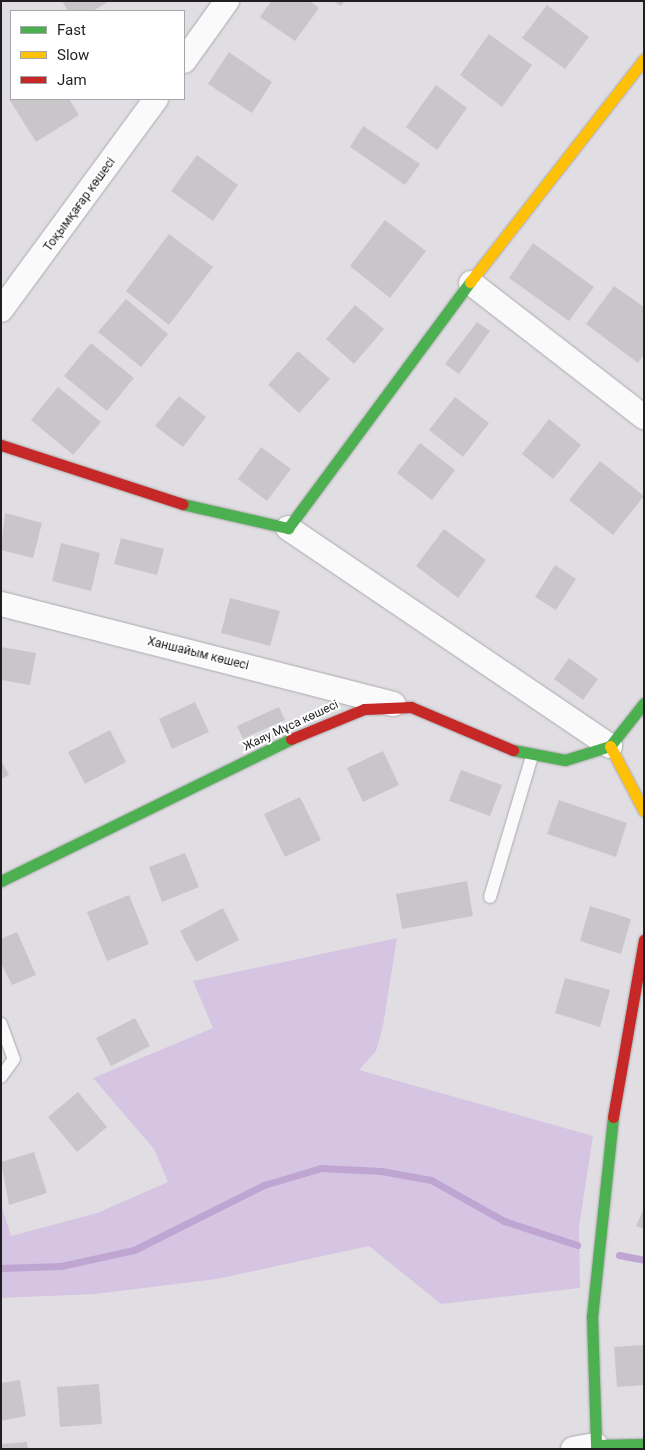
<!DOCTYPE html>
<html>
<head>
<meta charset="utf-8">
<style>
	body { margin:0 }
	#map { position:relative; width:645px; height:1450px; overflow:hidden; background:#e1dee3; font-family:Roboto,sans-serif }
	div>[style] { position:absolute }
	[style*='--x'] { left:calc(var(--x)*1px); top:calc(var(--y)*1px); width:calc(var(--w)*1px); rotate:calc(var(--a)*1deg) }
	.green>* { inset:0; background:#d5c5e2 }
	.stream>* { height:7px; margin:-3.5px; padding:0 3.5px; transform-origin:3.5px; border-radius:3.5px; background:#bfa5d2 }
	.building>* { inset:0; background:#c8c6c9 }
	.roads { filter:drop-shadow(0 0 1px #aba9ad) drop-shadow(0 0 1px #aba9ad) }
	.lane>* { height:12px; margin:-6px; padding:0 6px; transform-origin:6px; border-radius:6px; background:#fafafb }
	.street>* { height:24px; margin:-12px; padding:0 12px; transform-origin:12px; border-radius:12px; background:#fafafb }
	.fast>* { height:11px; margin:-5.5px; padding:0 5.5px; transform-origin:5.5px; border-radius:5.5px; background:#4caf50 }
	.slow>* { height:11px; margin:-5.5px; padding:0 5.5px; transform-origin:5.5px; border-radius:5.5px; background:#ffc107 }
	.jam>* { height:11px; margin:-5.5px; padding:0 5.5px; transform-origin:5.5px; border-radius:5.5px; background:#c62828 }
	span { translate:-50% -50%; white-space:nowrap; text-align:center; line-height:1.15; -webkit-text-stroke:4px #fff; paint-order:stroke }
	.street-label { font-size:12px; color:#201e22 }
	.frame { position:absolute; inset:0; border:2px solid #201e22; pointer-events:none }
	.legend { position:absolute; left:10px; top:10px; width:175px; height:90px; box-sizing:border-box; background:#fff; border:1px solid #a6a5a7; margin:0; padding:6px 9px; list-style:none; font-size:15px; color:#201e22 }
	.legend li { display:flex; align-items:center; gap:10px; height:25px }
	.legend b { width:25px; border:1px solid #a6a5a7 }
</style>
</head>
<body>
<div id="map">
	<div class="green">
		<div style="clip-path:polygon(397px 938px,383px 1026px,376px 1051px,359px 1070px,593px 1136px,579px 1227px,580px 1288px,441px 1304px,369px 1246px,217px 1279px,95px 1294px,1px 1298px,1px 1204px,11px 1236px,97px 1213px,168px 1182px,154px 1149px,93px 1078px,213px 1028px,193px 981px)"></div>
	</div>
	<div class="stream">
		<div style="--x:619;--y:1255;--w:25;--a:11"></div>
		<div style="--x:1;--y:1268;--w:60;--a:-1.9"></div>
		<div style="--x:61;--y:1266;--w:75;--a:-12.4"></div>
		<div style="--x:134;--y:1250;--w:145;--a:-26.6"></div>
		<div style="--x:264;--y:1185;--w:59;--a:-16.6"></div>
		<div style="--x:321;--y:1168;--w:60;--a:2.9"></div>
		<div style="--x:381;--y:1171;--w:51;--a:10.2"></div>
		<div style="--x:431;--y:1180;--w:84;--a:29.3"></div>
		<div style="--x:504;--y:1221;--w:77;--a:18.2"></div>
	</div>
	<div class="building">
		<div style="clip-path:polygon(62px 1px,109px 1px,93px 11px,68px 11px)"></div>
		<div style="clip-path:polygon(271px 1px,310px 1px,319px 8px,295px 41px,260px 17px)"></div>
		<div style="clip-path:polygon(333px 1px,345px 1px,341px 6px)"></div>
		<div style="clip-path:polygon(547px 5px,589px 37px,565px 69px,522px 38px)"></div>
		<div style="clip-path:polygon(489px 34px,532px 65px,502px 107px,460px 75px)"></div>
		<div style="clip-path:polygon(229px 52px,272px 82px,252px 113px,208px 84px)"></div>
		<div style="clip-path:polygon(436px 85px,467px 108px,437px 150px,406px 127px)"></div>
		<div style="clip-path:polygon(9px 99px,69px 99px,79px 115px,36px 142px)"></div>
		<div style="clip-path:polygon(363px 126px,420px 164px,405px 185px,350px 147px)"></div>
		<div style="clip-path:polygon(197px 155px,238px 185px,213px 221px,171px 191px)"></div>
		<div style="clip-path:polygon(385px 220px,426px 251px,390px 298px,350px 266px)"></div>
		<div style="clip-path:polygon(169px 234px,213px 267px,169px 325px,126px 291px)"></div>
		<div style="clip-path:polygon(533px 243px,594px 287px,569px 321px,509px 278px)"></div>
		<div style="clip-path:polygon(614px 286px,644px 307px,644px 355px,638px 363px,586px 324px)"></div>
		<div style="clip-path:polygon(126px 299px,168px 334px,141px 367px,98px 332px)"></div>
		<div style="clip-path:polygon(355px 305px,384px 329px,354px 364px,326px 339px)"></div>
		<div style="clip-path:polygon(477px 322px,490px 331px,459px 374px,445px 364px)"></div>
		<div style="clip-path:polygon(91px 343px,134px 378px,107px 411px,64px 376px)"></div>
		<div style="clip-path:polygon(298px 351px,330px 379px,299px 413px,268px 385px)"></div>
		<div style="clip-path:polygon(58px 387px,101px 422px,73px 455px,31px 420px)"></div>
		<div style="clip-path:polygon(179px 396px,206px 417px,183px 447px,155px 426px)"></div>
		<div style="clip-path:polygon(455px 397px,489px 423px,463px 457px,429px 430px)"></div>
		<div style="clip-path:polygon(549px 419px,581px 445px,553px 479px,522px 454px)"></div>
		<div style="clip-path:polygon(420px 443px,455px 470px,432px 500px,397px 473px)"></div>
		<div style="clip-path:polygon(261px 447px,291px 469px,267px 501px,238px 479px)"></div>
		<div style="clip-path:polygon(600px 461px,644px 496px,613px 535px,569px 500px)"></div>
		<div style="clip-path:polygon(5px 513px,42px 523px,33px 558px,1px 550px)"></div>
		<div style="clip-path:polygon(444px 529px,486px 560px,458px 598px,416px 566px)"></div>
		<div style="clip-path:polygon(121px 538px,164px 549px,157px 575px,114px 564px)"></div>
		<div style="clip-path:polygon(61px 543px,100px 553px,91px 591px,52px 581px)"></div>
		<div style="clip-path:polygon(555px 565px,576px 579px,556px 610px,535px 597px)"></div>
		<div style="clip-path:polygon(230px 598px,280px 611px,270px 646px,221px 633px)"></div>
		<div style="clip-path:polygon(1px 647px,36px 653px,30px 685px,1px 680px)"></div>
		<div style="clip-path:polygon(569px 658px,598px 679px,583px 700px,554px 679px)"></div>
		<div style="clip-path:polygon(195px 702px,209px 732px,172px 749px,159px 719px)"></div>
		<div style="clip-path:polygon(279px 707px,285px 720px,243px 739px,237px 726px)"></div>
		<div style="clip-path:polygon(110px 730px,126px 762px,85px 784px,68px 752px)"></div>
		<div style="clip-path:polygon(383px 751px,399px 785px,363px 802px,347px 768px)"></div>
		<div style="clip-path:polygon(1px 760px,9px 775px,1px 779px)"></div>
		<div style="clip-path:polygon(461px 770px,502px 785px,490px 816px,449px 801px)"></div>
		<div style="clip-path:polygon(300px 797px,321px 840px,285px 857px,264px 814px)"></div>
		<div style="clip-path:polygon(559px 800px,627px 823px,616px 857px,547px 834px)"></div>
		<div style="clip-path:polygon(185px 853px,199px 887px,162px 902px,149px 867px)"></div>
		<div style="clip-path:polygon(467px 881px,473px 916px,402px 929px,396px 894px)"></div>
		<div style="clip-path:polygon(129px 895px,149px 944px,107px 961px,87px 912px)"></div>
		<div style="clip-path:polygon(590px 906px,631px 919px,621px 954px,580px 941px)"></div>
		<div style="clip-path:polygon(223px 908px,239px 940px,196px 962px,180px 931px)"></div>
		<div style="clip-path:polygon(17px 932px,36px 975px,12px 985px,1px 963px,1px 939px)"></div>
		<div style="clip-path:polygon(565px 978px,610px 990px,600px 1027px,555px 1013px)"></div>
		<div style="clip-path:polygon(135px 1018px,150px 1046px,111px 1066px,96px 1038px)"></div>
		<div style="clip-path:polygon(78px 1092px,107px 1127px,77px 1152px,48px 1117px)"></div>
		<div style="clip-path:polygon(34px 1152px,47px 1193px,9px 1205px,1px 1162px)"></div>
		<div style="clip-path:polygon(644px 1208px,644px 1229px,636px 1226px)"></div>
		<div style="clip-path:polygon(644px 1345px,644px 1385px,617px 1387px,614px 1347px)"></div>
		<div style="clip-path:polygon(20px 1380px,26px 1416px,1px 1421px,1px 1383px)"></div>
		<div style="clip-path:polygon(99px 1384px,102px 1424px,60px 1427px,57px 1387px)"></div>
		<div style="clip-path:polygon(27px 1442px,28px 1449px,1px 1449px,1px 1444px)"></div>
	</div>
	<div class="roads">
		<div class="lane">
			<div style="--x:490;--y:897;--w:147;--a:-73.4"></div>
			<div style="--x:1;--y:1024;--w:37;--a:70"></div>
			<div style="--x:14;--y:1059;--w:22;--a:126"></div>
		</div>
		<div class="street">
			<div style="--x:184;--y:61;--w:74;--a:-54.4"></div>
			<div style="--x:471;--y:283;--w:219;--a:37.8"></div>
			<div style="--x:1;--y:310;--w:262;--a:-53.7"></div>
			<div style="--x:288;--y:528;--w:389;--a:34.1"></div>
			<div style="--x:1;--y:604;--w:405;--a:14.3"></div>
			<div style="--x:573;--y:1449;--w:23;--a:-10"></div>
		</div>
		<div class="fast">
			<div style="--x:183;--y:504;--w:108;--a:12.9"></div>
			<div style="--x:288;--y:528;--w:306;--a:-53.5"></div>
			<div style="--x:513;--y:750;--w:53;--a:10.9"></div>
			<div style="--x:565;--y:760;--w:47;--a:-17.3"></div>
			<div style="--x:610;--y:746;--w:55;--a:-51.7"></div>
			<div style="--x:1;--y:881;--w:323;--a:-26.1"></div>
			<div style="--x:613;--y:1117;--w:200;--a:96"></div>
			<div style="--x:592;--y:1316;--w:129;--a:88.2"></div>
			<div style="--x:596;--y:1445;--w:48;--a:-1.2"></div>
		</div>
		<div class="slow">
			<div style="--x:470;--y:282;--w:283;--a:-52"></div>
			<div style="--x:610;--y:746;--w:73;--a:62.4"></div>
		</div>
		<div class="jam">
			<div style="--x:1;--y:445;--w:191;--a:18"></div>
			<div style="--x:291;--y:739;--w:79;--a:-22.3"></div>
			<div style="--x:364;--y:709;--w:47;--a:-2.4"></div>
			<div style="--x:411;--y:707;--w:111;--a:22.9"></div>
			<div style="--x:613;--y:1117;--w:180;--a:-80.1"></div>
		</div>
	</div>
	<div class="street-label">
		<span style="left:80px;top:205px;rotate:-54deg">Тоқымқағар көшесі</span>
		<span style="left:198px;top:654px;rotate:14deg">Ханшайым көшесі</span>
		<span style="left:291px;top:726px;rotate:-25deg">Жаяу Мұса көшесі</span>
	</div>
	<div class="frame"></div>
	<ul class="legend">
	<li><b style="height:6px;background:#4caf50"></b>Fast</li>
	<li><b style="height:6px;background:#ffc107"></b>Slow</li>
	<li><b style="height:6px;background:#c62828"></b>Jam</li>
	</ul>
</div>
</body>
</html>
